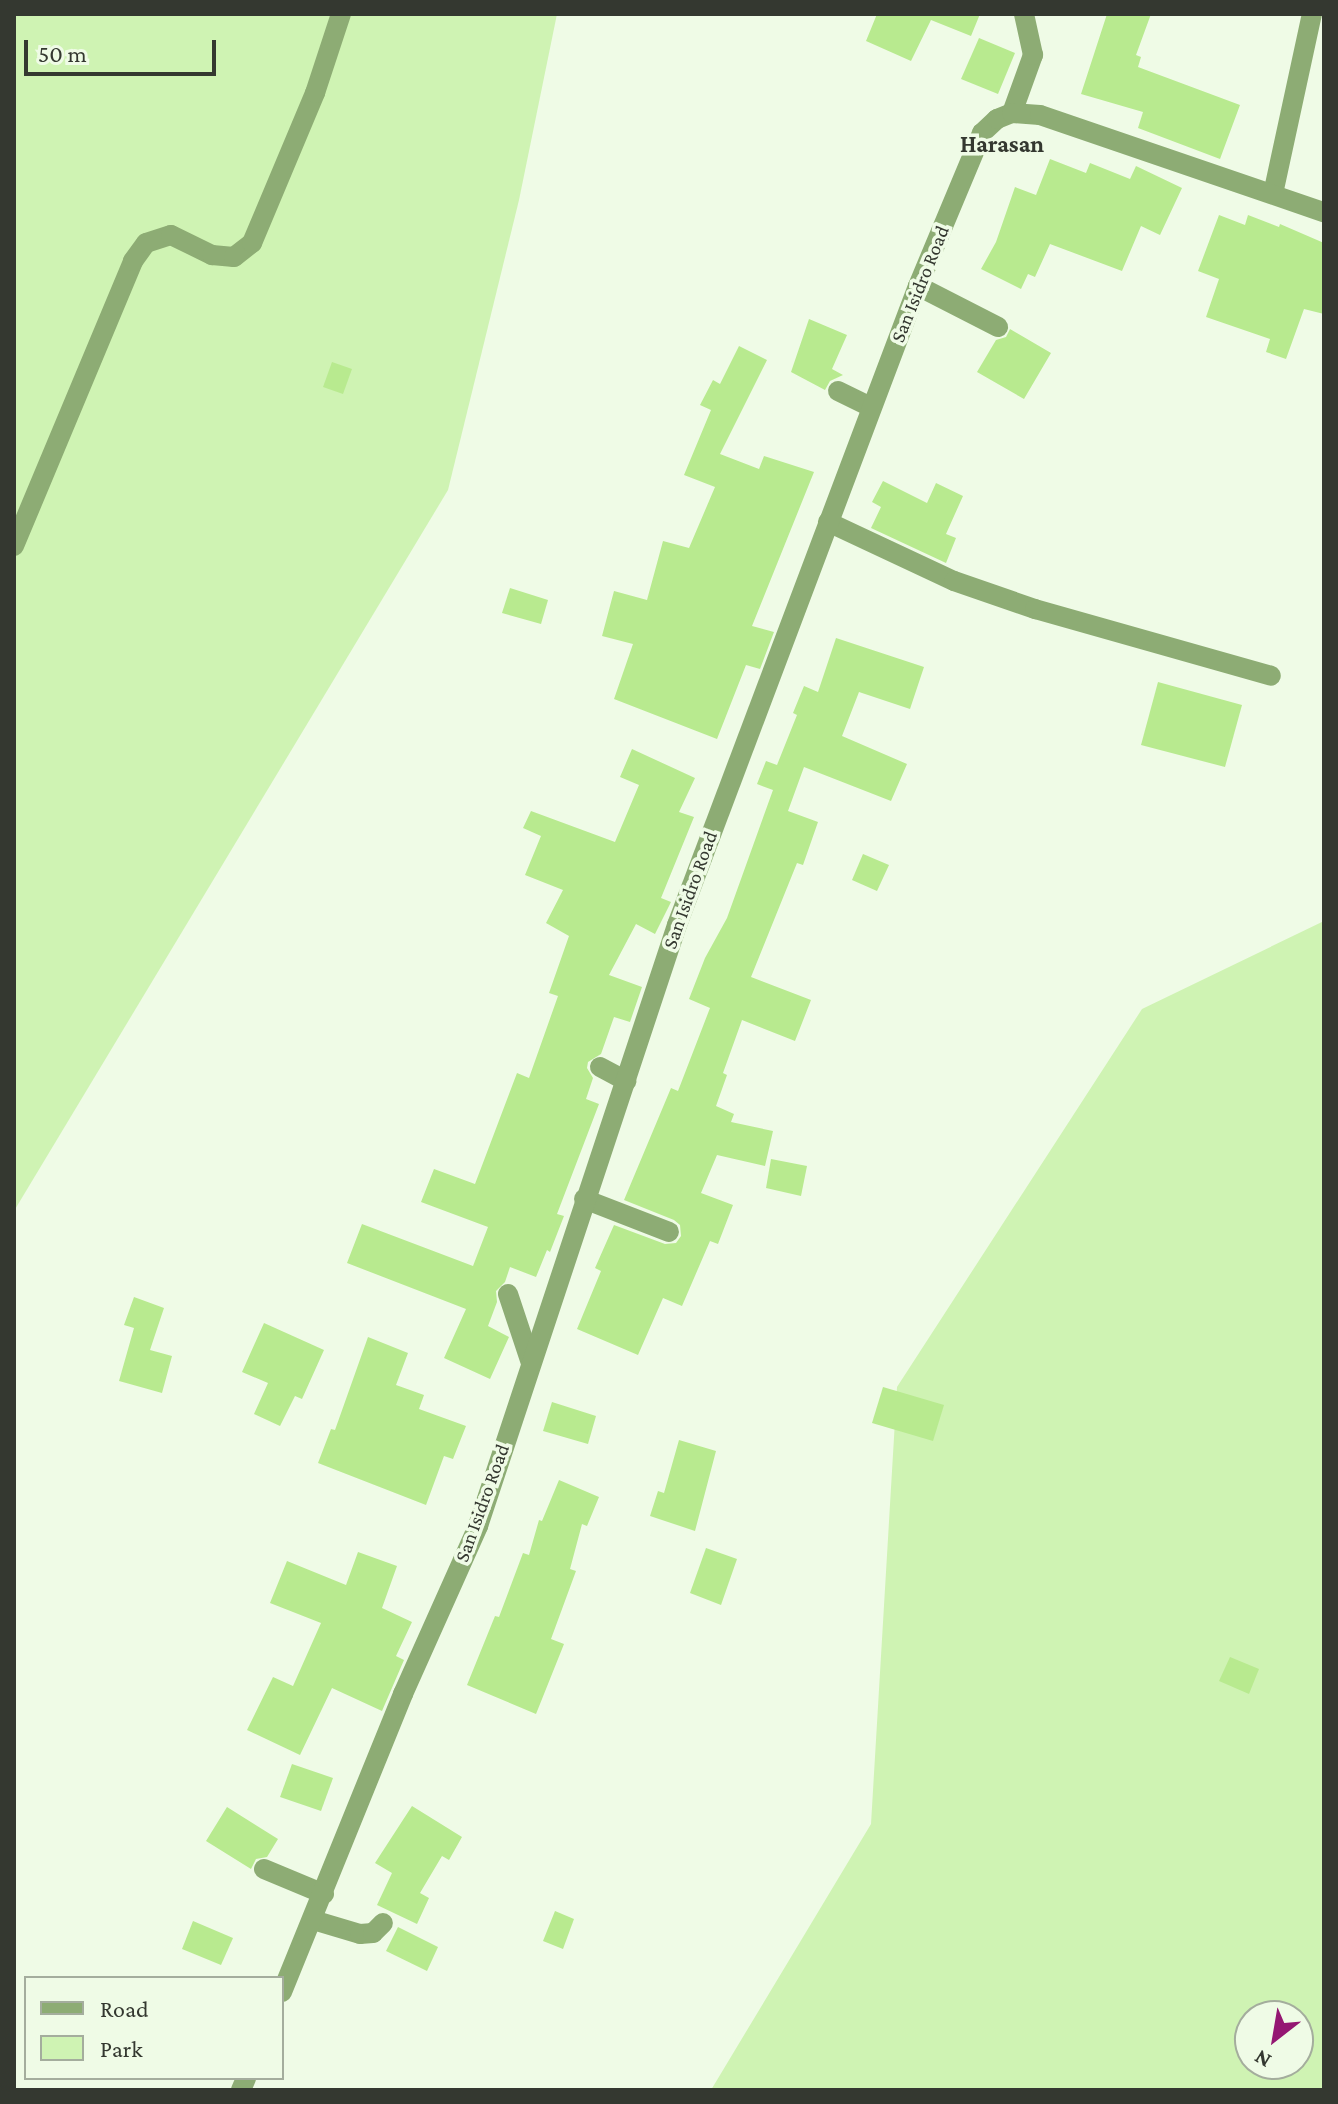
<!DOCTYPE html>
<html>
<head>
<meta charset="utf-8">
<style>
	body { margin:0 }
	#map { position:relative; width:1338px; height:2104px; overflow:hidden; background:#effbe6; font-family:"Crimson Pro",serif }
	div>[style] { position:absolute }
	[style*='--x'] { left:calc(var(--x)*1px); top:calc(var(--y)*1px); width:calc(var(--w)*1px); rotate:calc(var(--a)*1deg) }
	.green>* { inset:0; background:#cff3b3 }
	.building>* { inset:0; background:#b8ea8f }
	.minor>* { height:20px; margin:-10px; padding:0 10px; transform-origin:10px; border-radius:10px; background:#8dac74 }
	span { translate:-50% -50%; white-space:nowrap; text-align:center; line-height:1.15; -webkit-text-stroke:7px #effbe6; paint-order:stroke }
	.street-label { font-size:20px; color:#343830 }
	.quarter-label { font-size:24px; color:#343830; font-weight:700 }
	.frame { position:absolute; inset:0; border:16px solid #343830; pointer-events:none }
	.legend { position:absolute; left:24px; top:1976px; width:260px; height:104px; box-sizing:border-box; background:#effbe6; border:2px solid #a4ad9d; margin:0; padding:10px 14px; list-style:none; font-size:24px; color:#343830 }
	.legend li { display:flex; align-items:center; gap:16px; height:40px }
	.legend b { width:40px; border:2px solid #a4ad9d }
	.north { position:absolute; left:1234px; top:2000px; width:80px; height:80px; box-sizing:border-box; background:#effbe6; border:2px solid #a4ad9d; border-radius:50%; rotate:211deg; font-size:22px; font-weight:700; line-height:32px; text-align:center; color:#343830 }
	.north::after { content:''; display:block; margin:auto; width:28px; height:36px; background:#941772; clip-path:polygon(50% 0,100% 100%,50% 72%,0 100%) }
	.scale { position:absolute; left:24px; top:40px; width:192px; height:36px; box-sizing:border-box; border:4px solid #343830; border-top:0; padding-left:10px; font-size:24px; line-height:28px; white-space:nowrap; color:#343830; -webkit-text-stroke:6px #effbe6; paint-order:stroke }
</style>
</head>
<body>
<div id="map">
	<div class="green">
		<div style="clip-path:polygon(14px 14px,557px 14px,519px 200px,448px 490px,14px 1211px)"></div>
		<div style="clip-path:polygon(evenodd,1324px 921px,1324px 2090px,711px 2090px,871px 1824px,897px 1387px,1142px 1009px,1324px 921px,1250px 2016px,1298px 2016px,1298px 2064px,1250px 2064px,1250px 2016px)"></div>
	</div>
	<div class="building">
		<div style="clip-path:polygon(877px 14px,980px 14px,971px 36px,931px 20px,911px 61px,866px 41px)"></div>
		<div style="clip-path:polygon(1107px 14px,1151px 14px,1136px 55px,1141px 57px,1138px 67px,1240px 105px,1220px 159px,1138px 128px,1143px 112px,1081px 94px)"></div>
		<div style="clip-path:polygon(979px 38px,1015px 53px,998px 94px,961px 79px)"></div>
		<div style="clip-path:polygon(1050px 159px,1086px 173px,1090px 163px,1130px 179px,1136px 166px,1182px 188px,1160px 235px,1141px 226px,1122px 271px,1050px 244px,1035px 277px,1028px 274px,1021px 289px,981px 269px,996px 242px,1015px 187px,1036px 195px)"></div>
		<div style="clip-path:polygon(1219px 215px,1245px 225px,1248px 215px,1279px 227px,1280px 224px,1324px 243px,1324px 314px,1304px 309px,1286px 359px,1266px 352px,1270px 339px,1206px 317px,1219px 279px,1198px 271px)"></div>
		<div style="clip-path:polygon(809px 319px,847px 335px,832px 369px,843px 375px,830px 381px,825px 390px,791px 372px)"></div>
		<div style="clip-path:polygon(1010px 329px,1051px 353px,1024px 399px,977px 372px,996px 340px,1006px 337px)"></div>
		<div style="clip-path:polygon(739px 346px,767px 360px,720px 454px,759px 469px,764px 456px,814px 472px,752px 626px,774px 632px,760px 669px,746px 665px,717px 739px,614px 699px,633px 644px,602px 636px,614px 591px,647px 600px,663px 541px,689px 548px,715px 487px,684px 475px,711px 410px,700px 405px,713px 380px,720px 384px)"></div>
		<div style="clip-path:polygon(332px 362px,352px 369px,343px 394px,323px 387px)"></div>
		<div style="clip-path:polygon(883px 481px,927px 503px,936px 483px,963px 496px,946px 534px,956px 538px,946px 563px,871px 528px,881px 507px,872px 502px)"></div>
		<div style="clip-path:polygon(510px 588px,548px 600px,541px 624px,502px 613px)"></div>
		<div style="clip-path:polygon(836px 638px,924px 667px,910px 709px,859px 692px,842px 736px,907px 764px,891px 801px,804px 767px,788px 811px,818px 822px,803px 865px,797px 863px,751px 977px,811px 1000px,795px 1041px,742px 1020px,723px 1073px,727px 1075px,716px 1106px,734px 1114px,731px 1122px,773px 1131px,765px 1166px,717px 1155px,701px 1193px,733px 1205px,718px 1244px,710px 1241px,682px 1306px,663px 1298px,638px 1355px,577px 1329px,601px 1271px,595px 1268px,614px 1225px,665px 1244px,676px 1243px,681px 1236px,680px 1225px,674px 1220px,624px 1200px,671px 1088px,678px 1091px,710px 1008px,689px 999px,705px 958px,727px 918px,773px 790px,757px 784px,766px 761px,777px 765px,797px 715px,793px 713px,804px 686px,818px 692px)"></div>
		<div style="clip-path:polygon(1158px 682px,1242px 705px,1225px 767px,1141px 745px)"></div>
		<div style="clip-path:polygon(632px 749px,695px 778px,679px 812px,694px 817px,661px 898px,671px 902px,655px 934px,636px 924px,609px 975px,642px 987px,630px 1022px,614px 1017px,601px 1054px,588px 1062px,587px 1068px,593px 1078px,586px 1099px,599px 1104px,557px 1214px,564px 1216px,550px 1252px,547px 1250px,536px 1277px,510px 1267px,505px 1282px,496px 1291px,497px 1302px,488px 1326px,509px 1337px,490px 1379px,444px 1358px,466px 1309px,347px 1263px,362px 1224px,473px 1266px,488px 1227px,421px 1202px,434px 1169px,475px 1184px,517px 1073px,529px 1078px,558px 996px,549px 993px,569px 936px,546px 923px,563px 890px,525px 875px,541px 836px,523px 828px,531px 811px,615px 842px,639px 785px,620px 777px)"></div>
		<div style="clip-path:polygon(863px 854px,889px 865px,877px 891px,852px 880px)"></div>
		<div style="clip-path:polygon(771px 1159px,807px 1166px,801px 1196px,766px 1188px)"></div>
		<div style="clip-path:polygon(134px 1297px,164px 1308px,150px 1350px,172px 1356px,162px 1393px,119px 1381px,134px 1328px,124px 1325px)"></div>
		<div style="clip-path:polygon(264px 1323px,324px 1350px,302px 1399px,295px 1396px,280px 1426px,254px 1414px,268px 1383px,242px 1372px)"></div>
		<div style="clip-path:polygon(368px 1337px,408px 1353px,396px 1385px,424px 1395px,419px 1409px,466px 1426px,453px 1459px,444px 1456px,426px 1505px,318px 1463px,331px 1429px,335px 1430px)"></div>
		<div style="clip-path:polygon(883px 1387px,944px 1405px,933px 1441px,872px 1423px)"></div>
		<div style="clip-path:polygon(552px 1402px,596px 1416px,588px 1444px,543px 1431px)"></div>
		<div style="clip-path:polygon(679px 1440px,716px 1451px,695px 1531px,650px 1516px,658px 1491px,664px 1493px)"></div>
		<div style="clip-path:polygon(559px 1480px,599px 1497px,587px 1526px,582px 1524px,570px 1569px,576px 1571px,551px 1639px,564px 1644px,536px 1714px,467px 1685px,495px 1616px,499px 1617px,523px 1553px,529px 1555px,539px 1520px,542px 1521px)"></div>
		<div style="clip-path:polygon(706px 1548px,737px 1559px,721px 1605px,690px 1593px)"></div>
		<div style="clip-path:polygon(358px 1552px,397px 1566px,382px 1608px,412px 1622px,396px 1656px,404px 1660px,382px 1711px,332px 1688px,300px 1755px,247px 1730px,273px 1677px,293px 1686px,321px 1623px,270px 1603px,287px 1561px,346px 1585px)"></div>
		<div style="clip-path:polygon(1230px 1657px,1259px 1669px,1249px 1694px,1219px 1681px)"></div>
		<div style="clip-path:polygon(292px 1764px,333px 1778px,321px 1811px,280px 1797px)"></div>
		<div style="clip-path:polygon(412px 1806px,462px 1837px,449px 1860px,442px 1856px,420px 1893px,429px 1898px,417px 1924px,377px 1905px,392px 1873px,375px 1863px)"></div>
		<div style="clip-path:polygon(227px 1807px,278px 1839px,267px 1857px,256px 1859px,251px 1869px,206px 1841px)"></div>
		<div style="clip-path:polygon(555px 1911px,574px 1919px,563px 1949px,543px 1941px)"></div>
		<div style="clip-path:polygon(193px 1921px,233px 1938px,221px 1965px,182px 1949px)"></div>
		<div style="clip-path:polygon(398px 1927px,438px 1947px,427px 1971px,386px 1951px)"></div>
	</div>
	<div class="minor">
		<div style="--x:1012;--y:113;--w:62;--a:-70.1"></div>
		<div style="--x:1033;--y:55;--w:42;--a:-102.4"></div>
		<div style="--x:1273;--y:194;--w:184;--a:-77.8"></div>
		<div style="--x:918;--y:286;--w:90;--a:27.1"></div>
		<div style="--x:838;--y:391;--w:37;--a:26"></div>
		<div style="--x:828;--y:522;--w:139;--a:25.1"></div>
		<div style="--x:954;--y:581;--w:86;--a:19.1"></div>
		<div style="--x:1035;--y:609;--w:245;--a:15.8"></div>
		<div style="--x:14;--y:546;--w:309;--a:-67.3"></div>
		<div style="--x:133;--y:261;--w:22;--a:-54"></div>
		<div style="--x:146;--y:243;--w:26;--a:-18"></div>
		<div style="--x:171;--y:235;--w:46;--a:26"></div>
		<div style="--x:212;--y:255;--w:22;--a:5"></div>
		<div style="--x:234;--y:257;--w:23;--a:-38"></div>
		<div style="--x:252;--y:243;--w:163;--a:-67.2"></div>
		<div style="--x:315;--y:93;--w:83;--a:-71.8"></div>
		<div style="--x:600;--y:1067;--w:30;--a:28"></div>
		<div style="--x:584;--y:1199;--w:91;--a:21.2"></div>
		<div style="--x:508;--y:1294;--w:73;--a:71.6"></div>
		<div style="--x:264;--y:1869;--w:65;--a:22.6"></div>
		<div style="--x:313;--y:1920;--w:49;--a:16.6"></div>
		<div style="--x:360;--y:1934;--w:13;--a:-4"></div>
		<div style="--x:373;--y:1933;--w:14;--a:-45"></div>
		<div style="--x:282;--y:1992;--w:322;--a:-67.9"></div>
		<div style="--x:403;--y:1694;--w:184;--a:-65.9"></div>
		<div style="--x:478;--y:1526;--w:633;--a:-71.68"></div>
		<div style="--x:677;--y:925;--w:683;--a:-69.34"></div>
		<div style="--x:918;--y:286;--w:166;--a:-67.3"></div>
		<div style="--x:982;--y:133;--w:21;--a:-43"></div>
		<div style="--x:997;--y:119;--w:16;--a:-22"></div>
		<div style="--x:1012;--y:113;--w:28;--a:4"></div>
		<div style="--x:1040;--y:115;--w:300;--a:18.9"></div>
		<div style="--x:241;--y:2090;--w:13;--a:-67"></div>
	</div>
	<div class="street-label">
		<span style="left:920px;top:284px;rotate:-68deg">San Isidro Road</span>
		<span style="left:690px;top:890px;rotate:-70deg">San Isidro Road</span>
		<span style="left:482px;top:1503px;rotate:-70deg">San Isidro Road</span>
	</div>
	<div class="quarter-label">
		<span style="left:1002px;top:144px">Harasan</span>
	</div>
	<div class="frame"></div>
	<ul class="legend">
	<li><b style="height:10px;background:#8dac74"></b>Road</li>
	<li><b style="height:22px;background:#cff3b3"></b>Park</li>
	</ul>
	<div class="north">N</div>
	<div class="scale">50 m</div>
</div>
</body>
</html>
